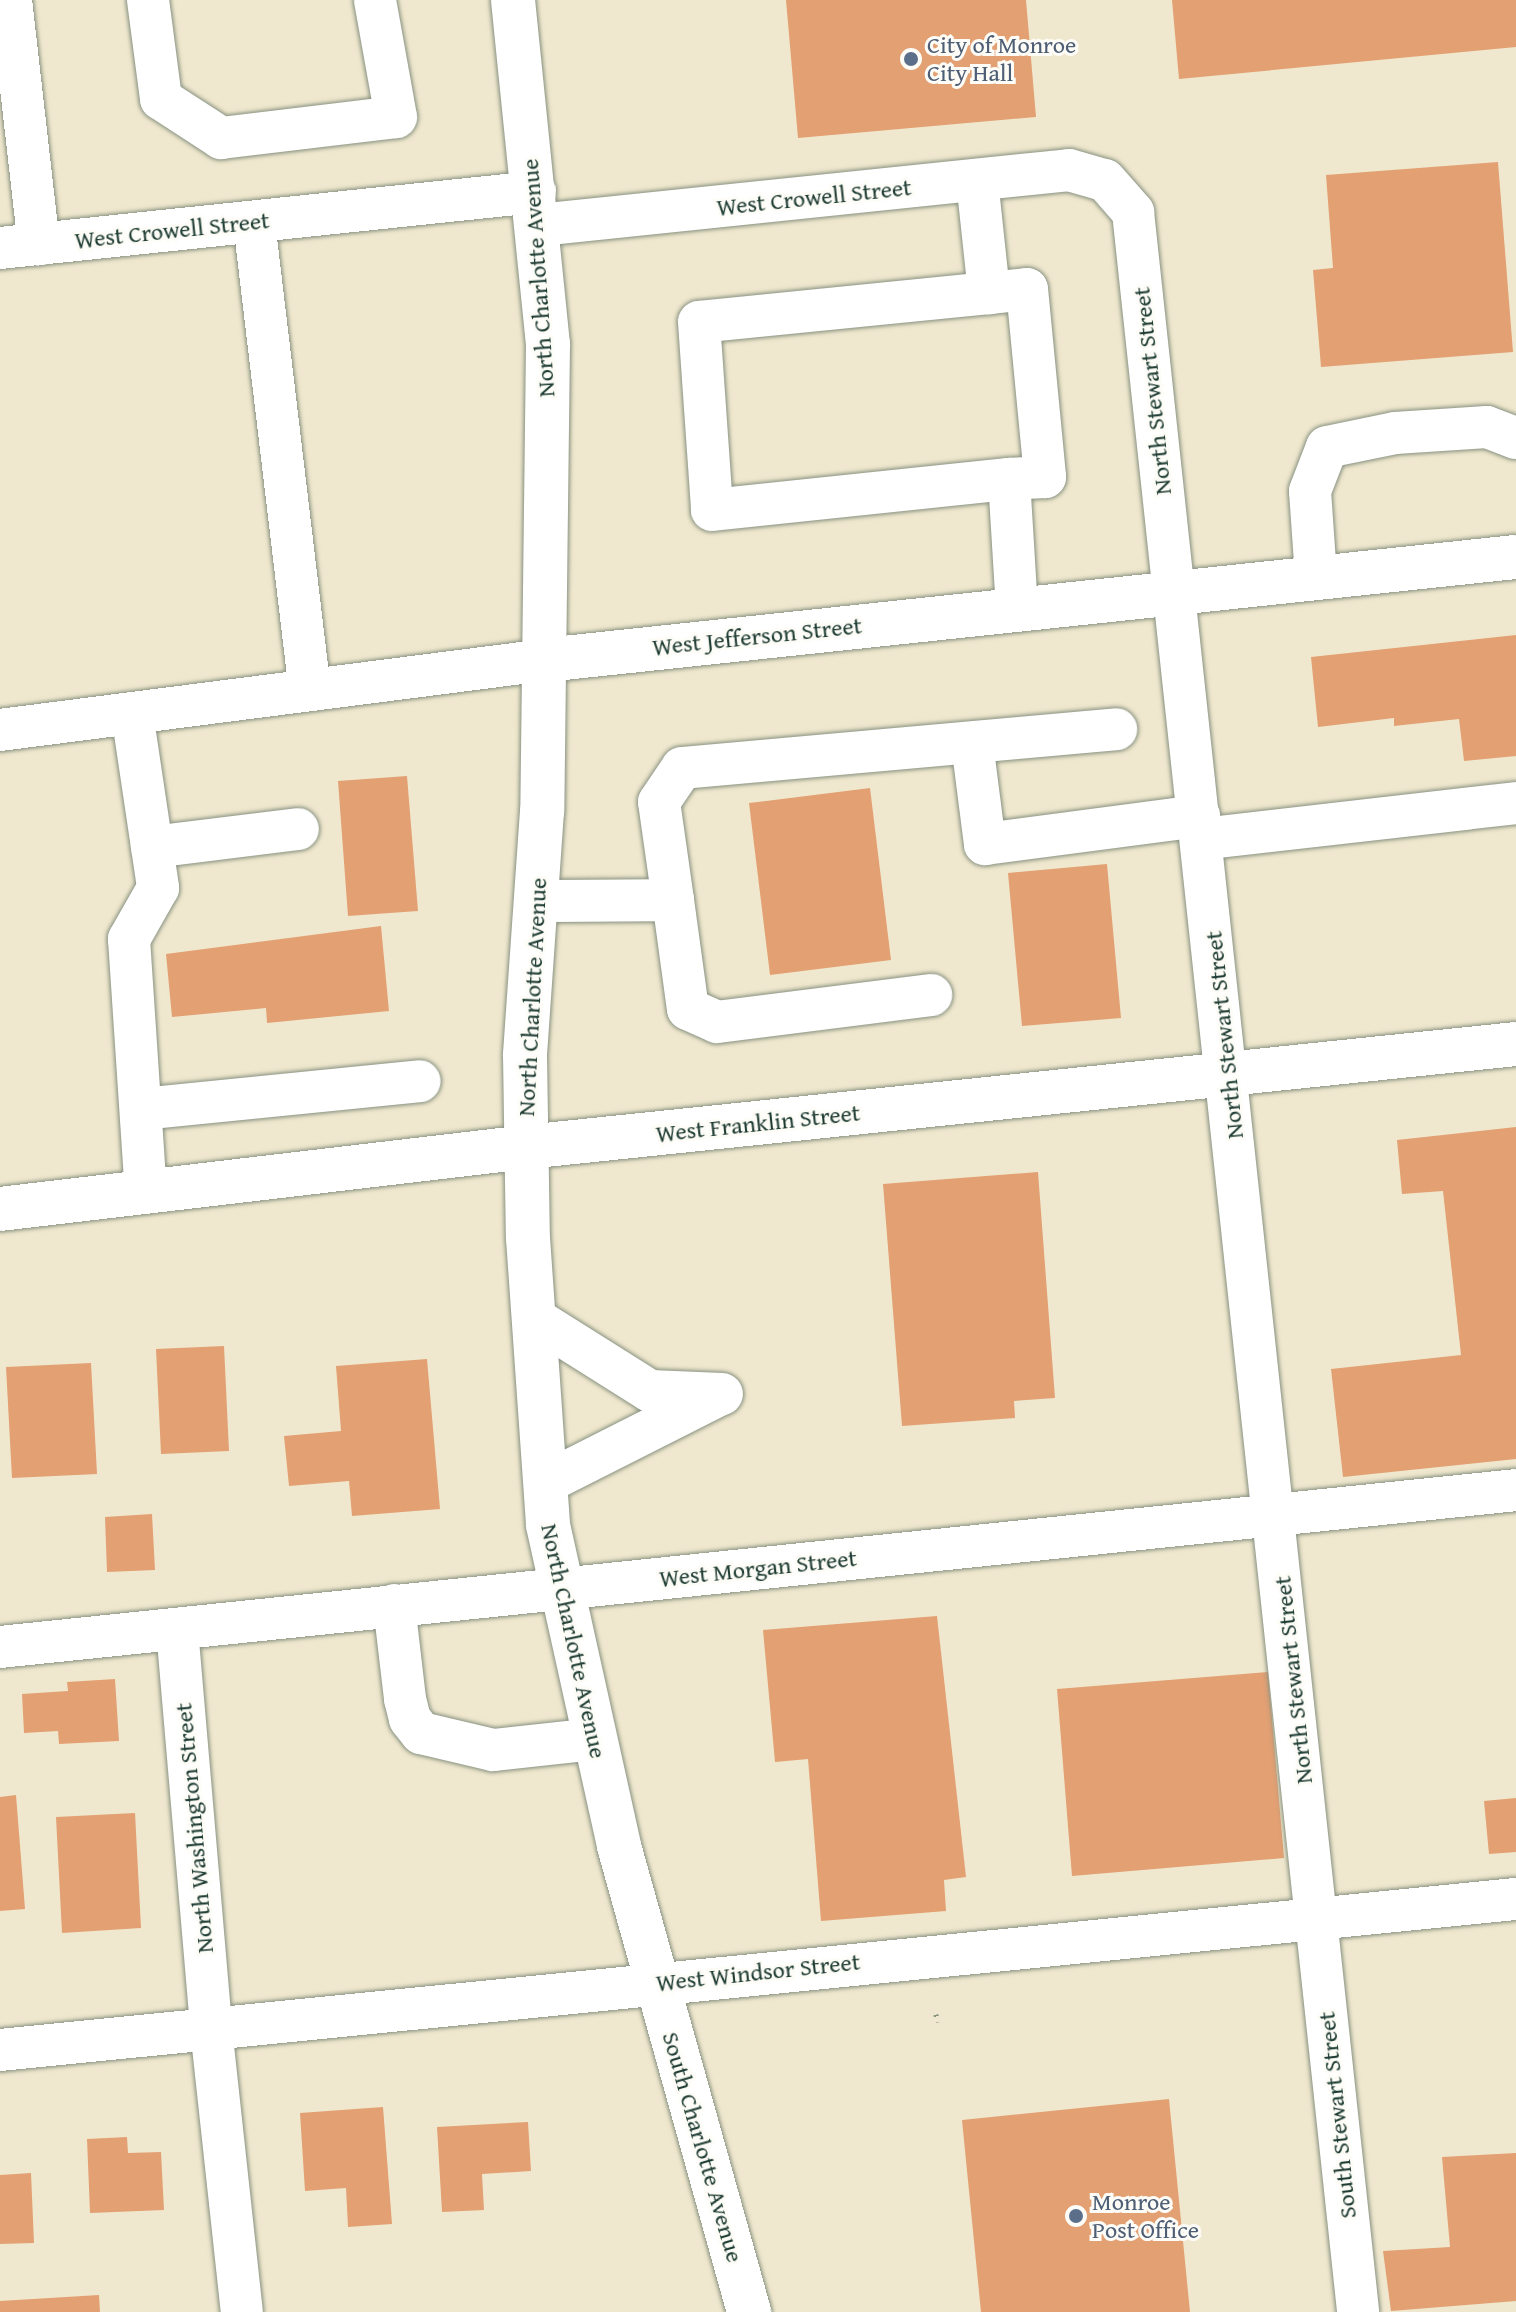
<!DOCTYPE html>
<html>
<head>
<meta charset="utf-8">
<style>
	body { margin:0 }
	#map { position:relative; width:1516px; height:2312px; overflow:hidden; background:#f0e8ce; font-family:"Gentium Book Plus",serif }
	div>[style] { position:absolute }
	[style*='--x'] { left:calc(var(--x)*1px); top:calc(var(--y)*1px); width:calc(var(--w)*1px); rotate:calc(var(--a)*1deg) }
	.building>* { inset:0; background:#e2a073 }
	.path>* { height:5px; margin-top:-2.5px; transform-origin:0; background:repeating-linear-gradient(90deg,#889281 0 2px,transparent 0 8px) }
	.roads { filter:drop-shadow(0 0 2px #889281) drop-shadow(0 0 2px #889281) }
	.minor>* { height:42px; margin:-21px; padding:0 21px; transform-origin:21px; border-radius:21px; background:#fff }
	.major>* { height:44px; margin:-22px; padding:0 22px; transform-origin:22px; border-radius:22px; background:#fff }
	.dots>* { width:22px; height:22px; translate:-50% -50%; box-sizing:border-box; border:4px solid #fdfcf7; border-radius:50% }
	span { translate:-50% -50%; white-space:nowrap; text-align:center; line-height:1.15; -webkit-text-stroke:6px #fdfcf7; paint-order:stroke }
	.service-label { font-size:24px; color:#4e5e75 }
	.left { translate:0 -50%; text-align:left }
	.street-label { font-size:24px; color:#1f3d34 }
</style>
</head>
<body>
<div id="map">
	<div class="building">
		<div style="clip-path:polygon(786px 0,1026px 0,1036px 117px,798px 138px)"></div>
		<div style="clip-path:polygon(1172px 0,1516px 0,1516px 47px,1179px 79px)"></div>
		<div style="clip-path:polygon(1498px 162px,1513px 352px,1321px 367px,1313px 270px,1333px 268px,1326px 175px)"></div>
		<div style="clip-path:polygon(1516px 635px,1516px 756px,1464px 761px,1459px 719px,1394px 726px,1394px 718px,1318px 727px,1311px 657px)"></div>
		<div style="clip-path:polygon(407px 776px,418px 911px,348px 916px,338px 781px)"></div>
		<div style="clip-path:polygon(870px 788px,891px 960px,770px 975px,749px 803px)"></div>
		<div style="clip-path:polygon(1107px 864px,1121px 1018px,1022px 1026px,1008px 873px)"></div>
		<div style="clip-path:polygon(381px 926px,389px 1011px,267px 1023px,266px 1008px,172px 1017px,166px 954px)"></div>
		<div style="clip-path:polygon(1516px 1127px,1516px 1459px,1343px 1477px,1331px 1369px,1461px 1355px,1443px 1191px,1402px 1194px,1397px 1140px)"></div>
		<div style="clip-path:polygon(1038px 1172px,1055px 1398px,1014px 1401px,1015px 1418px,902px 1426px,883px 1184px)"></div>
		<div style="clip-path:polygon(224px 1346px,229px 1451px,161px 1454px,156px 1349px)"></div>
		<div style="clip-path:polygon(427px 1359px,440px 1509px,352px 1516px,349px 1481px,289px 1486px,284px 1436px,341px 1431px,336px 1366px)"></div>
		<div style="clip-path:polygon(91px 1363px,97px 1474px,12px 1478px,6px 1367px)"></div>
		<div style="clip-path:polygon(152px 1514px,155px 1570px,107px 1572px,105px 1517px)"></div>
		<div style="clip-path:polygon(937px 1616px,966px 1877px,944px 1880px,946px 1911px,821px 1921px,808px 1759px,775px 1762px,763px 1630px)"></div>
		<div style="clip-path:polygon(1268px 1672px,1284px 1858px,1072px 1876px,1057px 1689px)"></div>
		<div style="clip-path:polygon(115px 1679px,119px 1741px,59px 1744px,58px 1731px,24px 1733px,22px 1694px,68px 1691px,67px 1682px)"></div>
		<div style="clip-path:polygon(16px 1795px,25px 1909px,0 1911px,0 1797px)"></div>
		<div style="clip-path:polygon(1516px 1798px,1516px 1852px,1489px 1854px,1484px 1801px)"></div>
		<div style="clip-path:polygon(135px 1813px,141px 1928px,62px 1933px,56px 1817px)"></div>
		<div style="clip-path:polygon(1169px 2099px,1190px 2312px,981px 2312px,962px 2120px)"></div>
		<div style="clip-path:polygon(383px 2107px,392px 2224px,348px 2227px,346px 2188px,305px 2191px,300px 2113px)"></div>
		<div style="clip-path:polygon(528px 2122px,531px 2171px,482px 2174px,484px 2210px,442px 2212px,437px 2127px)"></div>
		<div style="clip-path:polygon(127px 2137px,128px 2153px,161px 2152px,164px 2210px,90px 2213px,87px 2139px)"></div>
		<div style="clip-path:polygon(1516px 2153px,1516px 2301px,1391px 2311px,1383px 2251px,1450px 2247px,1442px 2157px)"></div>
		<div style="clip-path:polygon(31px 2173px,34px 2243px,0 2244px,0 2175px)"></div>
		<div style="clip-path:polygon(99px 2295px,100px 2312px,0 2312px,0 2301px)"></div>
	</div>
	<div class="path">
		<div style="--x:936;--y:2014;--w:8;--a:83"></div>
	</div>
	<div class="roads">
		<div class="minor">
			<div style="--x:11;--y:0;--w:246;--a:83.5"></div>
			<div style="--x:148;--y:0;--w:100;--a:82.5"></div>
			<div style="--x:161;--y:99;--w:72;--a:33"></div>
			<div style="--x:221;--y:138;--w:176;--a:-6.8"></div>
			<div style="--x:396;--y:117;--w:119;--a:-100.2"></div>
			<div style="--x:977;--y:180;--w:114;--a:83.9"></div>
			<div style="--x:989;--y:293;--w:291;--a:174.3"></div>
			<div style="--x:699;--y:322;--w:188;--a:86"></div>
			<div style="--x:712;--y:510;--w:299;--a:-6"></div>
			<div style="--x:1009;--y:479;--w:130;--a:86.5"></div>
			<div style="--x:254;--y:222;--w:471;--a:83.2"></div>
			<div style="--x:539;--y:225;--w:533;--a:-5.92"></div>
			<div style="--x:1069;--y:170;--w:37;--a:16"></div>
			<div style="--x:1105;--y:180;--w:43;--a:48.8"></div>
			<div style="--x:1133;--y:212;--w:2112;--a:83.88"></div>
			<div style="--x:0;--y:248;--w:538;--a:-5.98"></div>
			<div style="--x:989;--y:293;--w:38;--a:-6"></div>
			<div style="--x:1027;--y:289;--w:189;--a:84.5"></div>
			<div style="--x:1045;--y:477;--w:36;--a:177"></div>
			<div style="--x:1316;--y:577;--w:86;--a:-94"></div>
			<div style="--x:1310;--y:491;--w:47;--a:-68.9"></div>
			<div style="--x:1327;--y:447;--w:69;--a:-11.6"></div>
			<div style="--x:1395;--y:433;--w:92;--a:-3.7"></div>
			<div style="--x:1487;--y:427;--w:31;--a:21"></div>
			<div style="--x:132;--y:713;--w:177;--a:81.5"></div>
			<div style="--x:158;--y:888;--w:59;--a:119.6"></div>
			<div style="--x:129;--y:939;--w:254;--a:86.2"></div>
			<div style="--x:0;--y:730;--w:549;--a:-7.32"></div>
			<div style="--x:972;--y:743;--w:102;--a:82.7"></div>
			<div style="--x:985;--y:844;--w:216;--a:-7.5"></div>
			<div style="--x:1201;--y:839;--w:317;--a:-6.5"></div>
			<div style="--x:152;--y:847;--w:147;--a:-7"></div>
			<div style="--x:673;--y:900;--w:99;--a:-98.1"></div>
			<div style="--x:659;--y:802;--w:41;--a:-55.9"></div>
			<div style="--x:682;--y:768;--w:436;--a:-5.1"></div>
			<div style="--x:536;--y:901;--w:137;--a:-0.4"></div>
			<div style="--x:673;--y:900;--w:110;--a:82.2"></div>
			<div style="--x:688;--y:1009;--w:32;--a:24"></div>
			<div style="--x:717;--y:1022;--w:216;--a:-7.2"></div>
			<div style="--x:141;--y:1109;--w:280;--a:-5.7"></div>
			<div style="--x:534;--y:1318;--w:137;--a:32.2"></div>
			<div style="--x:650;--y:1391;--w:72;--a:2.4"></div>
			<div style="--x:545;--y:1483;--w:195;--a:-26.8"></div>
			<div style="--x:394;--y:1605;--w:95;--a:83.3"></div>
			<div style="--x:405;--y:1699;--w:21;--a:76"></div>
			<div style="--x:410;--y:1719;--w:18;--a:52"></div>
			<div style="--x:421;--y:1733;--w:74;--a:13.3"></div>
			<div style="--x:493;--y:1750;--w:103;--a:-6.2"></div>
			<div style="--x:177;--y:1629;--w:400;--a:85.1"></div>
			<div style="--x:211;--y:2028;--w:286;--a:83.8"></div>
			<div style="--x:0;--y:1647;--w:1524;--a:-5.91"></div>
			<div style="--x:0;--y:2050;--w:1524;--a:-5.69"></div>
		</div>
		<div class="major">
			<div style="--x:513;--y:0;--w:346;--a:84.2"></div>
			<div style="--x:548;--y:344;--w:467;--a:90.7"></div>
			<div style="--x:542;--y:811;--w:245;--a:94"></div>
			<div style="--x:525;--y:1055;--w:183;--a:89.1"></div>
			<div style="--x:528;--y:1238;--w:288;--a:86"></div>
			<div style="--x:548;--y:1525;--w:329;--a:77.5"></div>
			<div style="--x:619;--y:1846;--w:484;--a:74.4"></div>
			<div style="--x:545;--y:660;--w:976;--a:-6.06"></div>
			<div style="--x:0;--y:1209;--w:530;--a:-6.72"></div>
			<div style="--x:526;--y:1147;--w:995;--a:-5.94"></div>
		</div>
	</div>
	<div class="dots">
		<div style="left:911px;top:59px;background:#5c6f8a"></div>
		<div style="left:1076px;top:2216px;background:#5c6f8a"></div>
	</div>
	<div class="service-label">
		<span class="left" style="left:927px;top:59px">City of Monroe<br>City Hall</span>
		<span class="left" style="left:1092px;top:2216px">Monroe<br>Post Office</span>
	</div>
	<div class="street-label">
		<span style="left:814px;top:197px;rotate:-6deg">West Crowell Street</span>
		<span style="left:172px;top:230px;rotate:-6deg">West Crowell Street</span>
		<span style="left:538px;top:278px;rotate:-94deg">North Charlotte Avenue</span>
		<span style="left:1152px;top:391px;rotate:-96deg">North Stewart Street</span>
		<span style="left:757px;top:636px;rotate:-6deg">West Jefferson Street</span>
		<span style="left:532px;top:997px;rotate:-87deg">North Charlotte Avenue</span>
		<span style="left:1224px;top:1035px;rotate:-96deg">North Stewart Street</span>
		<span style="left:758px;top:1123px;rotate:-6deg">West Franklin Street</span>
		<span style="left:758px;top:1568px;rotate:-6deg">West Morgan Street</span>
		<span style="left:574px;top:1641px;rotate:78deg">North Charlotte Avenue</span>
		<span style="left:1293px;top:1680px;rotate:-96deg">North Stewart Street</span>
		<span style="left:194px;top:1828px;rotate:-95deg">North Washington Street</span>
		<span style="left:758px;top:1972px;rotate:-6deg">West Windsor Street</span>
		<span style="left:1337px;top:2115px;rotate:-96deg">South Stewart Street</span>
		<span style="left:703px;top:2147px;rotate:74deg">South Charlotte Avenue</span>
	</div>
</div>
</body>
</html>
